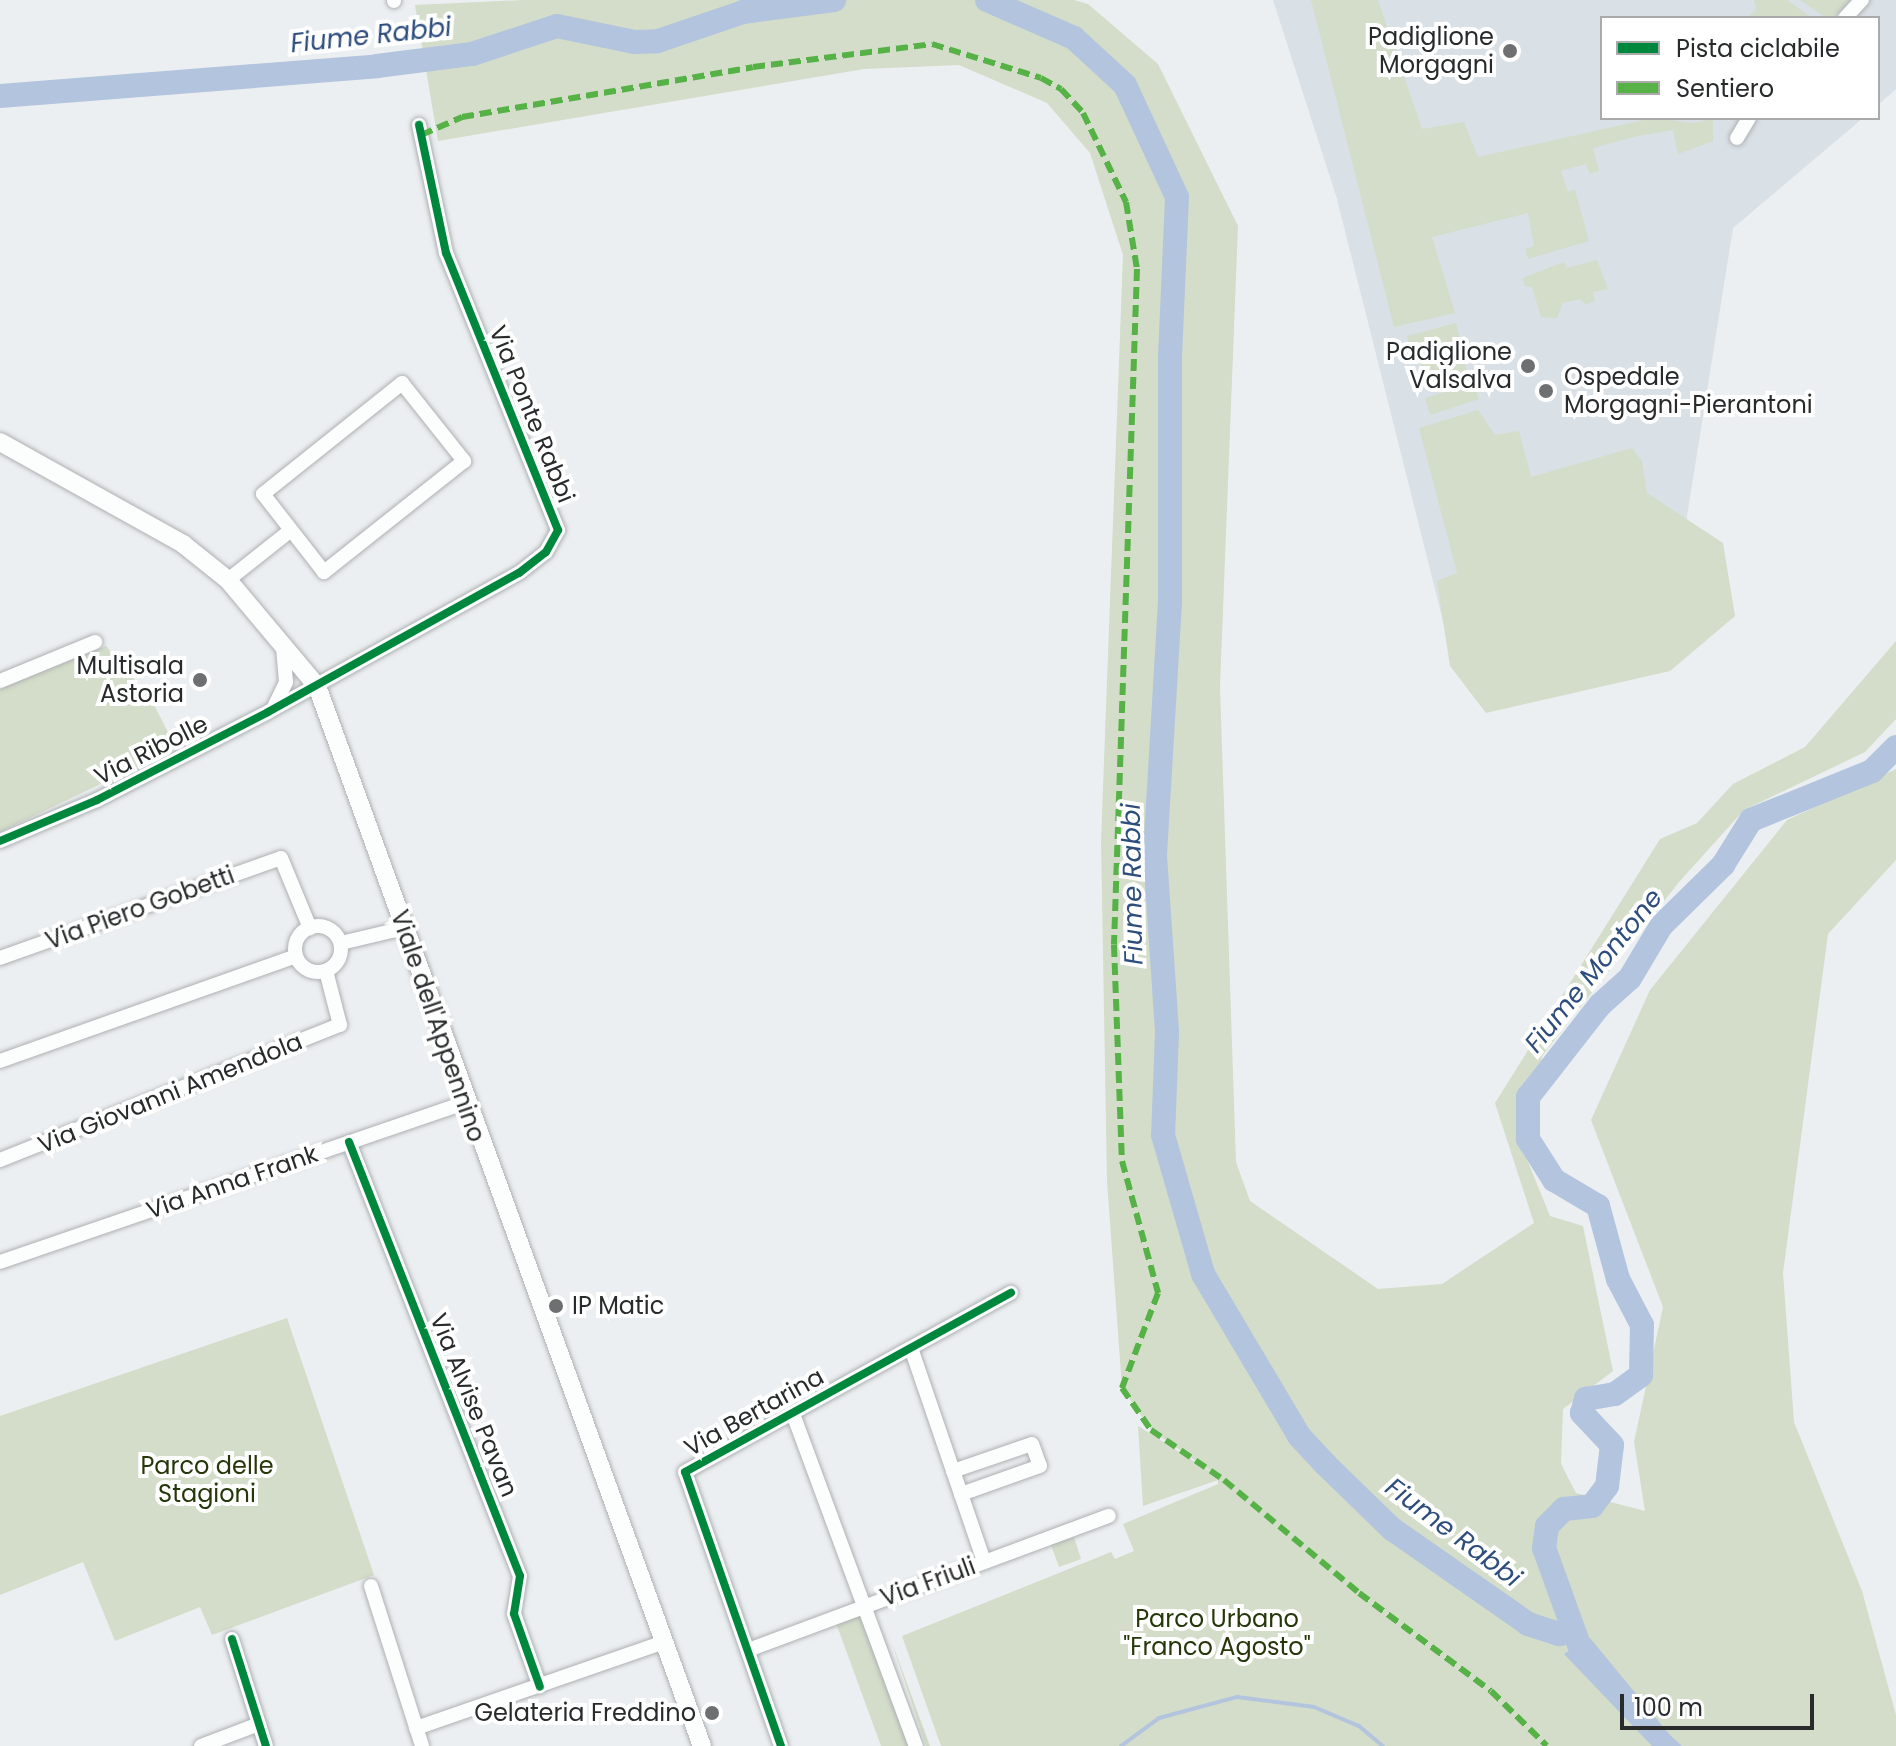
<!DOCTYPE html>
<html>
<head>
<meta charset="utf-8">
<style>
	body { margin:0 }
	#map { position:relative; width:1896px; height:1746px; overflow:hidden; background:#eceff1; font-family:Poppins,sans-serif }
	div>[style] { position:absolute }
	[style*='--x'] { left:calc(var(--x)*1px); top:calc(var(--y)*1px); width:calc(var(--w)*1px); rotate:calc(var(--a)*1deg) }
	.built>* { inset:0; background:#d9e0e6 }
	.green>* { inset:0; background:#d3ddc9 }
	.water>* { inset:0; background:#b3c4df }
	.stream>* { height:4px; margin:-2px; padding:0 2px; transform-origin:2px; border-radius:2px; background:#b3c4df }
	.river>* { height:24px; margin:-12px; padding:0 12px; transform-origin:12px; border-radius:12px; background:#b3c4df }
	.roads { filter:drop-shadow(0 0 2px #aeb0b2) drop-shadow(0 0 2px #aeb0b2) }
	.minor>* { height:14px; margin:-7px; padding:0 7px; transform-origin:7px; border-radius:7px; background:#fcfdfd }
	.minor>.ring { margin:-7px; padding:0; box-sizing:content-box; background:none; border:14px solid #fcfdfd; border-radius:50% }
	.secondary>* { height:18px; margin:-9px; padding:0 9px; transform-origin:9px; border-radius:9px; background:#fcfdfd }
	.quiet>* { height:6px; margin-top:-3px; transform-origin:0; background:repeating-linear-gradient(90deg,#56b246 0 12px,transparent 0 18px) }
	.cycleway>* { height:8px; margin:-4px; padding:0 4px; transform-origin:4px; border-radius:4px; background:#00873e }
	.dots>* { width:22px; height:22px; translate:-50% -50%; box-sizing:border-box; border:4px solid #fff; border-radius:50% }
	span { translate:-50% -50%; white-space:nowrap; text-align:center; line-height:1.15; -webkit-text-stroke:8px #fff; paint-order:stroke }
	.poi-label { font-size:24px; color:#282a2b }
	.right { translate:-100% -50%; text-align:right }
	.left { translate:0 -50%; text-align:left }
	.street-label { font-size:24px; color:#282a2b }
	.park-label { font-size:24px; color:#263709 }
	.water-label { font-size:26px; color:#2d4d7d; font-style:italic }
	.legend { position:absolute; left:1600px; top:16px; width:280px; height:104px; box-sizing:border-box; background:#fff; border:2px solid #a9aaaa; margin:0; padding:10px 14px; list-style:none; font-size:24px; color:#282a2b }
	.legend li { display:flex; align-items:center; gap:16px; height:40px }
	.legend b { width:40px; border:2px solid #a9aaaa }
	.scale { position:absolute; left:1620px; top:1694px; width:194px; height:36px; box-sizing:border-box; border:4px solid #282a2b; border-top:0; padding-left:10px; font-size:24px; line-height:28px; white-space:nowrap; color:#282a2b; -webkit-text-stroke:6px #fff; paint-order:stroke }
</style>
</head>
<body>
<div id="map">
	<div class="built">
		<div style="clip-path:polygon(1273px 0,1896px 0,1896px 89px,1878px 105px,1878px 18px,1602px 18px,1602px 118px,1863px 118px,1733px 228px,1681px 554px,1449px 645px,1337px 199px)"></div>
	</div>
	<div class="green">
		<div style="clip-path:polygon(522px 0,1074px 0,1088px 4px,1158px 64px,1238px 226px,1220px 687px,1236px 1162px,1250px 1201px,1378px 1289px,1442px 1284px,1534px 1223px,1495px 1103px,1660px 839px,1697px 823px,1733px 784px,1805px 747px,1896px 641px,1896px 719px,1865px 752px,1744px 810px,1679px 882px,1542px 1056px,1524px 1152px,1550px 1216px,1583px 1226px,1613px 1371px,1563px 1409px,1561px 1464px,1576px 1493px,1645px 1511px,1634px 1442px,1663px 1307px,1591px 1120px,1650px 990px,1787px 820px,1896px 769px,1896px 860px,1828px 934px,1783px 1273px,1794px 1422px,1862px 1591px,1896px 1715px,1896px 1746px,941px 1746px,902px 1636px,1111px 1552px,1115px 1559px,1134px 1551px,1123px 1524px,1218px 1484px,1218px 1480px,1143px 1506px,1138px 1426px,1219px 1477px,1151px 1430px,1122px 1388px,1107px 1181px,1101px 841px,1123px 255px,1090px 153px,1047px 103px,959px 65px,864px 69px,438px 141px,415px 5px)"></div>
		<div style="clip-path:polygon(1311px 0,1378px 0,1422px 129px,1464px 122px,1478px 157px,1653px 118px,1694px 123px,1713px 118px,1713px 141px,1678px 154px,1673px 130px,1638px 136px,1593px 148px,1599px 171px,1590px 174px,1586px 164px,1561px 171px,1568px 192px,1575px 190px,1589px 241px,1528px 259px,1525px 249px,1534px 246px,1528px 213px,1432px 237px,1455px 313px,1394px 327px)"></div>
		<div style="clip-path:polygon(1754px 0,1787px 0,1812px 18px,1747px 18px,1756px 9px)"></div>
		<div style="clip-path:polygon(1800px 0,1850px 0,1833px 18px,1826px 18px)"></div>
		<div style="clip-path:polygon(1597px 260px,1608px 289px,1593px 292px,1595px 301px,1586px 305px,1580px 299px,1563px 303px,1557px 318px,1541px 317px,1532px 287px,1525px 286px,1523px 278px,1564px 262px,1567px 268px)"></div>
		<div style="clip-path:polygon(1456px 323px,1461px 343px,1412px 356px,1407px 336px)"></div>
		<div style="clip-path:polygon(1460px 350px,1468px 375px,1428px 388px,1420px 362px)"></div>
		<div style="clip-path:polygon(1473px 383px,1479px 399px,1430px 415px,1425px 398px)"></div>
		<div style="clip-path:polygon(1478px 410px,1495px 435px,1519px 431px,1531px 477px,1632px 448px,1642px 461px,1647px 493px,1723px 543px,1735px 616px,1670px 671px,1486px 713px,1450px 666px,1437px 581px,1457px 573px,1419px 428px)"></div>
		<div style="clip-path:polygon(106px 646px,151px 699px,176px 748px,0 832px,0 689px)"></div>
		<div style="clip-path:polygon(287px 1318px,374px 1575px,212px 1635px,200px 1607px,115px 1641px,83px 1562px,0 1595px,0 1416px)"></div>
		<div style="clip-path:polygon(1074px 1537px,1081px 1559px,1059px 1567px,1051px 1545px)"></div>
		<div style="clip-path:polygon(857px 1615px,862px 1617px,911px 1746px,881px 1746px,836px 1623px)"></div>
		<div style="clip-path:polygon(891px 1640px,930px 1746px,926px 1746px)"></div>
	</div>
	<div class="water">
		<div style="clip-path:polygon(1590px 1638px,1670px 1735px,1682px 1746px,1652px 1746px,1564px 1654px)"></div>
	</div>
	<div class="stream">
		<div style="--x:1121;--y:1746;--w:47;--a:-36.4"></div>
		<div style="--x:1159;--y:1718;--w:81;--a:-15.1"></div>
		<div style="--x:1237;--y:1697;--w:78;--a:7.4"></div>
		<div style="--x:1314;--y:1707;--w:49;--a:22.9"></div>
		<div style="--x:1359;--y:1726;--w:31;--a:40"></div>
	</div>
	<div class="river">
		<div style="--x:987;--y:0;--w:95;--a:23.6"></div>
		<div style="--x:1074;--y:38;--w:69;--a:42.7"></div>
		<div style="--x:1125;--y:85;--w:123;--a:65.1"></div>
		<div style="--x:1177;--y:197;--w:163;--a:92.5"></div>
		<div style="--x:1170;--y:360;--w:242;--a:90"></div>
		<div style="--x:1170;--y:602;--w:253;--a:93.4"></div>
		<div style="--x:1155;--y:855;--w:178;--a:86.1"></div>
		<div style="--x:1167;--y:1033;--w:102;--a:92.2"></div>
		<div style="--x:1163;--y:1135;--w:145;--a:73.9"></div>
		<div style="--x:1203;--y:1274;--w:188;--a:59.3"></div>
		<div style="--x:1299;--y:1436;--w:40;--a:47"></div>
		<div style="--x:1326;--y:1465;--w:92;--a:44.1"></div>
		<div style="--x:1392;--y:1529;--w:166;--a:34.9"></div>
		<div style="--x:1528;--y:1624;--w:33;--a:18"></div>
		<div style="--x:1559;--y:1634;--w:11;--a:-10"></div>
		<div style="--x:0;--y:96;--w:378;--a:-4.5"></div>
		<div style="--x:377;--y:66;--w:96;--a:-7.2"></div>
		<div style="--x:472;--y:54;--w:89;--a:-18.2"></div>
		<div style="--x:557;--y:26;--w:79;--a:11.7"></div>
		<div style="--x:634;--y:42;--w:24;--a:-2"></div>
		<div style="--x:658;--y:41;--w:90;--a:-18.8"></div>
		<div style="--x:743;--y:12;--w:92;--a:-7.5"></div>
		<div style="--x:1579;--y:1645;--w:103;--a:-109.8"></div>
		<div style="--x:1544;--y:1548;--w:22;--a:-82"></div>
		<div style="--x:1547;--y:1526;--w:24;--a:-45"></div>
		<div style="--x:1564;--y:1509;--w:28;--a:-6"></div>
		<div style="--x:1592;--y:1506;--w:25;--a:-53"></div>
		<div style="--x:1607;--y:1486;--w:41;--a:-83"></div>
		<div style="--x:1612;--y:1445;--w:44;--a:-133.2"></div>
		<div style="--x:1582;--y:1413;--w:15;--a:-74"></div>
		<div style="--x:1586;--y:1399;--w:29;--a:-10"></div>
		<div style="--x:1615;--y:1394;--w:32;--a:-36"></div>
		<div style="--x:1641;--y:1375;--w:50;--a:-88.9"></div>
		<div style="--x:1642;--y:1325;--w:52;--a:-117.6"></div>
		<div style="--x:1618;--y:1279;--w:76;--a:-105.3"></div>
		<div style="--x:1598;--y:1206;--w:51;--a:-149.4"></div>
		<div style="--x:1554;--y:1180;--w:49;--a:-122.4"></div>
		<div style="--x:1528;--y:1139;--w:42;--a:-90"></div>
		<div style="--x:1528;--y:1097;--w:117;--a:-52"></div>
		<div style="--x:1600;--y:1005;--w:40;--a:-42"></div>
		<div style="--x:1630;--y:978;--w:61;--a:-59.2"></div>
		<div style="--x:1661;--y:926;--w:87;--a:-44.5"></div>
		<div style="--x:1723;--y:865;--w:53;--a:-58.1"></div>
		<div style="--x:1751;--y:820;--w:131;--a:-22"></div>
		<div style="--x:1872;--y:771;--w:34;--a:-45"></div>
	</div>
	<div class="roads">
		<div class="minor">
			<div style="--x:394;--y:0;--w:1;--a:90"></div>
			<div style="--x:1845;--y:18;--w:25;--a:-47"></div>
			<div style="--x:1737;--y:138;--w:23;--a:-59"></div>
			<div style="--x:402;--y:383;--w:100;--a:51.5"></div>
			<div style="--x:464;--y:461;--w:179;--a:141.6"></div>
			<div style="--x:324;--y:572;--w:99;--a:-128"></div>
			<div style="--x:263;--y:494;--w:178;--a:-38.6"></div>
			<div style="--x:228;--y:580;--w:80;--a:-38.4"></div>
			<div style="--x:0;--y:681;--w:103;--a:-22.3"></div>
			<div style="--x:273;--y:709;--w:30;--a:-64"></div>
			<div style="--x:286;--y:682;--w:36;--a:-95"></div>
			<div style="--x:0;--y:841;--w:105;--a:-22.9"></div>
			<div style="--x:97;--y:800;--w:192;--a:-27.2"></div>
			<div style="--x:268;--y:712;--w:287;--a:-29"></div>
			<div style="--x:519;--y:573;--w:34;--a:-38"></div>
			<div style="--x:546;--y:552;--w:25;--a:-61"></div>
			<div style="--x:558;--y:530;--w:299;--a:-112"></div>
			<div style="--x:446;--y:253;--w:131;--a:-101.9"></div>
			<div class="ring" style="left:295px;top:926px;width:32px;height:32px"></div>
			<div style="--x:341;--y:943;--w:65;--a:-13.4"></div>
			<div style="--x:0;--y:958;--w:298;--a:-19.6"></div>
			<div style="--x:281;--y:858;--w:76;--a:67.5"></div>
			<div style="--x:0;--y:1061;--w:314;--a:-19.5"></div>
			<div style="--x:349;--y:1142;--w:466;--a:68.5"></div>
			<div style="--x:520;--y:1576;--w:38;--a:99"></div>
			<div style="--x:514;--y:1614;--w:77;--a:70.4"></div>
			<div style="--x:0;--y:1160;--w:366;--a:-21.7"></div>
			<div style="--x:340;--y:1025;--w:56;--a:-104.5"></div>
			<div style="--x:0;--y:1262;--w:491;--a:-18.9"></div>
			<div style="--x:911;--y:1348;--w:225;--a:71.1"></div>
			<div style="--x:793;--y:1414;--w:354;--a:69.7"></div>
			<div style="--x:953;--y:1471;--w:83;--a:-18.9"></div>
			<div style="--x:1032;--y:1444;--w:23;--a:70"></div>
			<div style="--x:1040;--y:1466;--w:84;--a:160.5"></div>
			<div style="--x:371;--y:1586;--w:168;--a:72.3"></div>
			<div style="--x:232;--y:1639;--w:112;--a:72.4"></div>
			<div style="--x:748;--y:1650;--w:385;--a:-20.4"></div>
			<div style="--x:416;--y:1728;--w:263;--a:-19.1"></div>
			<div style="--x:201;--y:1746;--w:62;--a:-20.8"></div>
			<div style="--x:781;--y:1746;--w:290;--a:-109.3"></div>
			<div style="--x:685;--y:1472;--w:372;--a:-28.8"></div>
		</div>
		<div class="secondary">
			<div style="--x:0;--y:442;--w:210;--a:29.1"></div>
			<div style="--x:183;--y:544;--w:58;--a:38.7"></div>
			<div style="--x:228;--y:580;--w:138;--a:50"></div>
			<div style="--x:317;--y:686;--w:1128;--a:70.04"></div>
		</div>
	</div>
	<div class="quiet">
		<div style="--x:421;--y:135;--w:45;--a:-23.7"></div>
		<div style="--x:462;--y:117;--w:295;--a:-9.7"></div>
		<div style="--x:753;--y:67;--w:180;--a:-7.3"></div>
		<div style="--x:932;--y:44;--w:114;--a:17.3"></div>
		<div style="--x:1041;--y:78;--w:23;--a:29"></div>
		<div style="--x:1061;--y:89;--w:33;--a:47"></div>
		<div style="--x:1083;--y:113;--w:99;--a:64.2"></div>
		<div style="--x:1126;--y:202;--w:68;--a:80.7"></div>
		<div style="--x:1137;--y:269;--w:676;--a:91.95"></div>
		<div style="--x:1114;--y:945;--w:216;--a:87.9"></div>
		<div style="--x:1122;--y:1161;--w:137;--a:74.7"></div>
		<div style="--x:1158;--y:1293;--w:102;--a:110.8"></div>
		<div style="--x:1122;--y:1388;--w:51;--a:55.4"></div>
		<div style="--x:1151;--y:1430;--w:88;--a:34.4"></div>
		<div style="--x:1224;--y:1480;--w:176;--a:39.9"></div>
		<div style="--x:1359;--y:1593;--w:164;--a:36.6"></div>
		<div style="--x:1491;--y:1691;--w:78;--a:44.5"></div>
	</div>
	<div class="cycleway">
		<div style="--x:0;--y:841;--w:105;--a:-22.9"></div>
		<div style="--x:97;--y:800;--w:192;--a:-27.2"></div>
		<div style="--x:268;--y:712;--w:287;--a:-29"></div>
		<div style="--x:519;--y:573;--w:34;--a:-38"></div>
		<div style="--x:546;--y:552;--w:25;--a:-61"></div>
		<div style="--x:558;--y:530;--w:299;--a:-112"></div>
		<div style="--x:446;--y:253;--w:131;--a:-101.9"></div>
		<div style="--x:349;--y:1142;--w:466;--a:68.5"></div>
		<div style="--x:520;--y:1576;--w:38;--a:99"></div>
		<div style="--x:514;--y:1614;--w:77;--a:70.4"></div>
		<div style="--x:232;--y:1639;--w:112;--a:72.4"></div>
		<div style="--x:781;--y:1746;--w:290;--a:-109.3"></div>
		<div style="--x:685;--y:1472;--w:372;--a:-28.8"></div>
	</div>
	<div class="dots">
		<div style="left:1510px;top:51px;background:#6d6f70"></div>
		<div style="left:1528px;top:366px;background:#6d6f70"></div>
		<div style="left:1546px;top:391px;background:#6d6f70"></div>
		<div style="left:200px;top:680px;background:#6d6f70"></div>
		<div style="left:556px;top:1306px;background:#6d6f70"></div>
		<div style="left:712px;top:1713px;background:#6d6f70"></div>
	</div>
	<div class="poi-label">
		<span class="right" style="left:1494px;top:51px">Padiglione<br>Morgagni</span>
		<span class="right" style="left:1512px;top:366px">Padiglione<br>Valsalva</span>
		<span class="left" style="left:1564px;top:391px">Ospedale<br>Morgagni-Pierantoni</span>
		<span class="right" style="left:184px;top:680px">Multisala<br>Astoria</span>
		<span class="left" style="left:572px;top:1306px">IP Matic</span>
		<span class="right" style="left:696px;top:1713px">Gelateria Freddino</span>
	</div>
	<div class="street-label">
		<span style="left:532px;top:414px;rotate:68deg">Via Ponte Rabbi</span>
		<span style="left:151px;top:750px;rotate:-27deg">Via Ribolle</span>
		<span style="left:140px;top:908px;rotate:-20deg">Via Piero Gobetti</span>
		<span style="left:438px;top:1026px;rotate:71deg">Viale dell'Appennino</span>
		<span style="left:170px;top:1093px;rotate:-22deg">Via Giovanni Amendola</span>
		<span style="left:232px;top:1182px;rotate:-19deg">Via Anna Frank</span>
		<span style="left:474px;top:1405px;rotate:68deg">Via Alvise Pavan</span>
		<span style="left:754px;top:1412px;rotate:-29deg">Via Bertarina</span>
		<span style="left:928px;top:1582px;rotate:-20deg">Via Friuli</span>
	</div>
	<div class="park-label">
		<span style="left:207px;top:1480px">Parco delle<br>Stagioni</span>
		<span style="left:1217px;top:1633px">Parco Urbano<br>"Franco Agosto"</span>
	</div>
	<div class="water-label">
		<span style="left:371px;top:36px;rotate:-6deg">Fiume Rabbi</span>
		<span style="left:1133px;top:884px;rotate:-91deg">Fiume Rabbi</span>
		<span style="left:1594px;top:971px;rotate:-51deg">Fiume Montone</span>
		<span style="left:1453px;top:1533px;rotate:37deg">Fiume Rabbi</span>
	</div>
	<ul class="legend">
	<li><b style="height:10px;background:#00873e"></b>Pista ciclabile</li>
	<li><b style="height:10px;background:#56b246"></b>Sentiero</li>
	</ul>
	<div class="scale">100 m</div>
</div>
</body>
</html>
